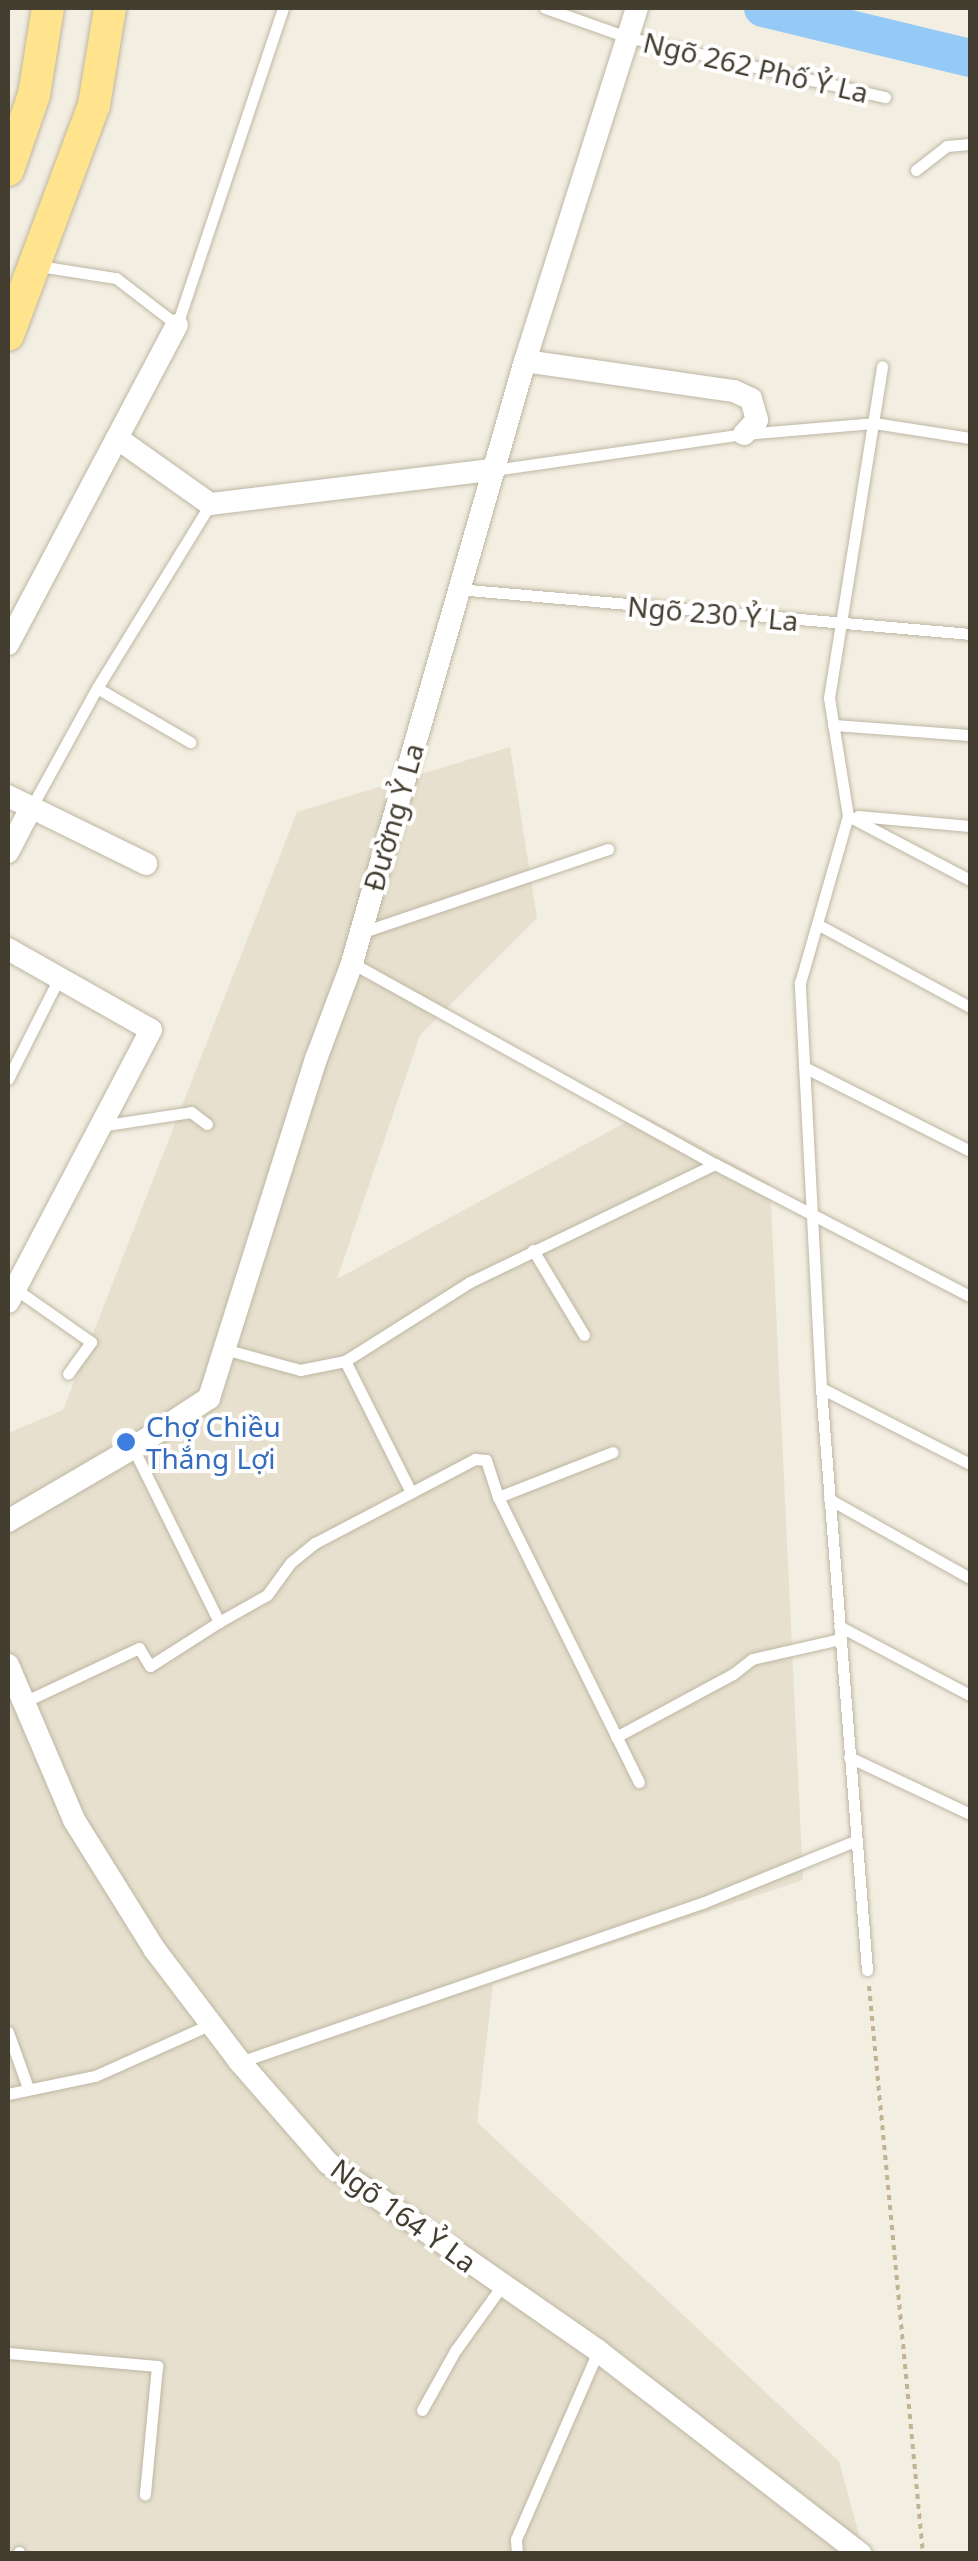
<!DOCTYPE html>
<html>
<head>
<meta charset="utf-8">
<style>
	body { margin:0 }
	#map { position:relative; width:978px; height:2561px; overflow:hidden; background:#f2eee1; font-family:"Noto Sans",sans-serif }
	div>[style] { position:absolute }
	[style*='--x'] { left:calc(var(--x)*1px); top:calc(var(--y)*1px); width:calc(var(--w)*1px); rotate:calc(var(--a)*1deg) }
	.residential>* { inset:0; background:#e7e0ce }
	.river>* { height:38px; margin:-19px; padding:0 19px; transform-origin:19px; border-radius:19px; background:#96caf6 }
	.path>* { height:4px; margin-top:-2px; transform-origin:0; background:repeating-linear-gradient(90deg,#c1b393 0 5px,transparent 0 10px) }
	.roads { filter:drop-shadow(0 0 2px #beb6a3) drop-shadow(0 0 2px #beb6a3) }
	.lane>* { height:11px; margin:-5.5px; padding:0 5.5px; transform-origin:5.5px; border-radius:5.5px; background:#fff }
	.street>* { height:22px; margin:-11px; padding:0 11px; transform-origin:11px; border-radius:11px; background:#fff }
	.primary>* { height:32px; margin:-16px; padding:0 16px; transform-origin:16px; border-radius:16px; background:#ffe48d }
	.dots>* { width:28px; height:28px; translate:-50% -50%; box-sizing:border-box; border:5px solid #fff; border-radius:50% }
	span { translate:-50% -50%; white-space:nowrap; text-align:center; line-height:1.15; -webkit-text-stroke:8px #fff; paint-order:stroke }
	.street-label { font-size:28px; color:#443e31 }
	.shop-label { font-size:28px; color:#366cbe }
	.left { translate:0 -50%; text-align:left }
	.frame { position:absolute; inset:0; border:10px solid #443e31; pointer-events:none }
</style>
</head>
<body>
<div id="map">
	<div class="residential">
		<div style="clip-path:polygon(510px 747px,537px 918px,420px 1035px,337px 1279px,641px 1114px,770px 1183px,803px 1880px,493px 1984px,477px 2122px,839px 2461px,864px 2553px,8px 2554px,8px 1433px,63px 1410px,297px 812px)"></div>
	</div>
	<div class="river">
		<div style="--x:763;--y:8;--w:213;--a:13.6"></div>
	</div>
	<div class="path">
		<div style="--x:869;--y:1986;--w:571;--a:84.57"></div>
	</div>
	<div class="roads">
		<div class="lane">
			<div style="--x:545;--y:8;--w:87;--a:19.5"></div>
			<div style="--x:627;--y:37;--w:265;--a:13.1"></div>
			<div style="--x:916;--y:170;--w:39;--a:-38"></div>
			<div style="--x:947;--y:146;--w:23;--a:-5"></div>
			<div style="--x:39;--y:266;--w:78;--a:8.9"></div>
			<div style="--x:116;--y:278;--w:77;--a:37.6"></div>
			<div style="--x:177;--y:325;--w:334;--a:-71.5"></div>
			<div style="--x:494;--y:470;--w:253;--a:-8.2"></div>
			<div style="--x:744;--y:434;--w:130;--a:-4.8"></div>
			<div style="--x:874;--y:423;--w:97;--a:8.9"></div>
			<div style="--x:457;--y:589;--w:515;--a:5.01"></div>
			<div style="--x:97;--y:688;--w:108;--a:30.1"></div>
			<div style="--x:833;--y:725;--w:137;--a:4.2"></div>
			<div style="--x:31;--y:808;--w:137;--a:-61.2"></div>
			<div style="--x:97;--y:688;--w:216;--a:-58.4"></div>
			<div style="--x:848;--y:816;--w:138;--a:27.7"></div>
			<div style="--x:858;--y:816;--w:112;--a:5.1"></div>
			<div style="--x:817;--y:924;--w:174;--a:28.5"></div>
			<div style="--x:360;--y:933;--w:262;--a:-18.7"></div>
			<div style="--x:352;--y:963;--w:415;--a:29"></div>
			<div style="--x:715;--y:1164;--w:287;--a:27.4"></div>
			<div style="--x:804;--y:1067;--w:186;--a:26.8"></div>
			<div style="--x:8;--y:1079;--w:113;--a:-63.2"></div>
			<div style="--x:100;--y:1126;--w:92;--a:-8.7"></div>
			<div style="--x:191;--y:1112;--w:20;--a:37"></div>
			<div style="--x:533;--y:1250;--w:99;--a:59"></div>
			<div style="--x:14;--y:1288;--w:94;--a:35"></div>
			<div style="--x:91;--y:1342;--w:39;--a:126"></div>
			<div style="--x:224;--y:1349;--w:79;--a:15.4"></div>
			<div style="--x:300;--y:1370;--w:46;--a:-11.3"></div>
			<div style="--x:345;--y:1361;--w:148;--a:-32.3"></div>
			<div style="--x:470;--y:1282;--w:272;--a:-25.7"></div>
			<div style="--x:345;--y:1361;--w:147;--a:63.3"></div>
			<div style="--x:821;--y:1388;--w:167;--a:27"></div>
			<div style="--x:498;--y:1497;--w:123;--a:-21.4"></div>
			<div style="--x:829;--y:1499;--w:162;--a:29.3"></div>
			<div style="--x:219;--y:1622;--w:55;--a:-29.4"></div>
			<div style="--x:267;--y:1595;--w:39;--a:-54"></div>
			<div style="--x:290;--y:1563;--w:32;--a:-39"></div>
			<div style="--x:315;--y:1543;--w:181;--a:-27.7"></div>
			<div style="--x:475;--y:1459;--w:11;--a:5"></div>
			<div style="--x:486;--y:1460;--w:39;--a:72"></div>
			<div style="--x:498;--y:1497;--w:318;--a:63.7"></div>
			<div style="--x:839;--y:1626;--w:148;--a:27.8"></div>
			<div style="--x:24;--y:1702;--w:127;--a:-25.2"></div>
			<div style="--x:139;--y:1648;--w:21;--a:59"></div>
			<div style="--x:150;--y:1666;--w:82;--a:-32.5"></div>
			<div style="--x:219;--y:1622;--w:194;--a:-116.3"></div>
			<div style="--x:616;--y:1737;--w:133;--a:-28.3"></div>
			<div style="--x:733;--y:1674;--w:24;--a:-38"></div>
			<div style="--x:752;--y:1659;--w:90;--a:-12.8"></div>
			<div style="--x:849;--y:1757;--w:134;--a:25.2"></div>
			<div style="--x:867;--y:1970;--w:584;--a:-94.52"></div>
			<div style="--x:821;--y:1388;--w:406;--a:-93"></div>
			<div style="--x:800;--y:983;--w:174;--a:-74"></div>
			<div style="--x:848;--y:816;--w:120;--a:-99.1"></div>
			<div style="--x:829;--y:698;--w:336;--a:-80.9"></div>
			<div style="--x:8;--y:2032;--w:59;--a:70.3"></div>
			<div style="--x:240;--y:2062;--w:489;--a:-19"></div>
			<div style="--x:702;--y:1903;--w:165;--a:-22.1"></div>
			<div style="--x:8;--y:2094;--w:89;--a:-11.7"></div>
			<div style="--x:95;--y:2076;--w:127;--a:-24.1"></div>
			<div style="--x:8;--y:2353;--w:150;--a:5"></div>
			<div style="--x:157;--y:2366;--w:129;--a:95.4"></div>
			<div style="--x:422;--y:2410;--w:68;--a:-60.8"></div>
			<div style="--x:455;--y:2351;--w:79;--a:-54.3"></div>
			<div style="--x:19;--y:2552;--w:2;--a:90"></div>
			<div style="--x:517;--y:2554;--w:15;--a:-94"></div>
			<div style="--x:516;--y:2539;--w:205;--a:-66.4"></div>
		</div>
		<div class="street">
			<div style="--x:525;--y:361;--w:211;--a:8.2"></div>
			<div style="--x:734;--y:391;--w:19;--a:25"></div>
			<div style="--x:751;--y:399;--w:22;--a:74"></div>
			<div style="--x:757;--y:420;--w:19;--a:133"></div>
			<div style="--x:117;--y:438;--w:114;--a:35.4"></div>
			<div style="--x:210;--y:504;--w:285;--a:-6.9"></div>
			<div style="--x:8;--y:644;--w:361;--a:-62.1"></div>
			<div style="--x:8;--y:796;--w:154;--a:26.2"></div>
			<div style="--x:8;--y:852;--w:50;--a:-62.4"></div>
			<div style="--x:8;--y:949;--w:164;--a:29.5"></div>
			<div style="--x:151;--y:1030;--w:307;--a:117.7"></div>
			<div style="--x:8;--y:1521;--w:145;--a:-30.3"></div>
			<div style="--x:133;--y:1448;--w:91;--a:-33.3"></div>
			<div style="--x:209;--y:1398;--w:355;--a:-72.5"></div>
			<div style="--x:316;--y:1059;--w:103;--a:-69.4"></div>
			<div style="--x:352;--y:963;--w:626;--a:-73.97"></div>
			<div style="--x:525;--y:361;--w:370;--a:-72.4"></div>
			<div style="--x:8;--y:1665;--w:168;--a:66.9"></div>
			<div style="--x:74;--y:1820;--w:153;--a:58.1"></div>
			<div style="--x:155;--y:1950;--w:141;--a:52.8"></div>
			<div style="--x:240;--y:2062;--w:134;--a:48.9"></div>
			<div style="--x:328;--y:2163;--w:329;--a:34.8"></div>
			<div style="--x:598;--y:2351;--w:332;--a:37.7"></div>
		</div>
		<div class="primary">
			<div style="--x:8;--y:170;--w:79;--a:-70.9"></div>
			<div style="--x:34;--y:95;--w:88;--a:-80.9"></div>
			<div style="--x:8;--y:335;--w:246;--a:-69.5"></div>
			<div style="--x:94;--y:105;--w:98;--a:-80.6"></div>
		</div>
	</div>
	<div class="dots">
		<div style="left:126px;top:1442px;background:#3f7fe0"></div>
	</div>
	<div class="street-label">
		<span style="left:756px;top:67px;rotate:13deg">Ngõ 262 Phố Ỷ La</span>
		<span style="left:713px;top:613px;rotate:5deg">Ngõ 230 Ỷ La</span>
		<span style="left:393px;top:817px;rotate:-74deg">Đường Ỷ La</span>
		<span style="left:404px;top:2215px;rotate:36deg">Ngõ 164 Ỷ La</span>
	</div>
	<div class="shop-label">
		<span class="left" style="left:146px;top:1442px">Chợ Chiều<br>Thắng Lợi</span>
	</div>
	<div class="frame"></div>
</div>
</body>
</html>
